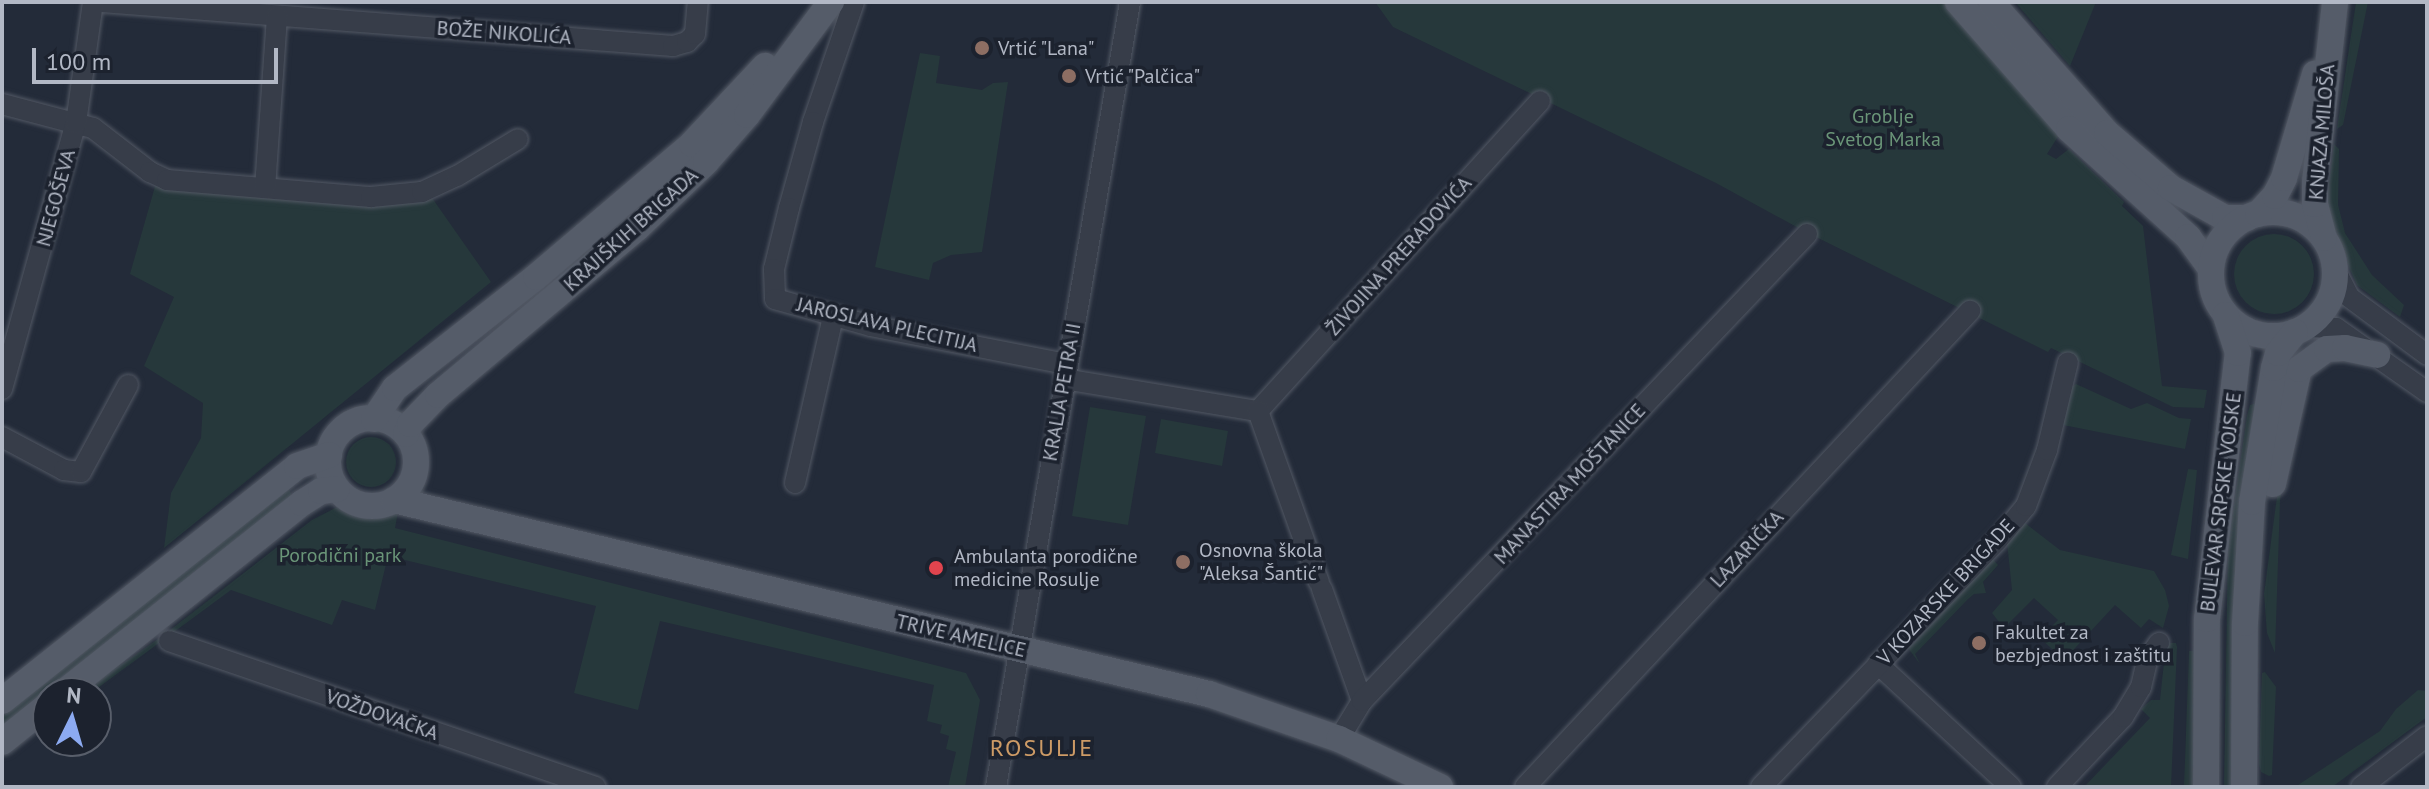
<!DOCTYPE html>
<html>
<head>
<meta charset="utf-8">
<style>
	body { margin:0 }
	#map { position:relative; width:2429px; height:789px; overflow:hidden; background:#232b39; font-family:"PT Sans",sans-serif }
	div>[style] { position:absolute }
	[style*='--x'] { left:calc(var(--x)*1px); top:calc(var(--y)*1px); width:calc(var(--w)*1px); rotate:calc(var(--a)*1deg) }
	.green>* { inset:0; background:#26383b }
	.round { border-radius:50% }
	.roads { filter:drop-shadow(0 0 2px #525864) drop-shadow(0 0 2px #525864) }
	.minor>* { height:20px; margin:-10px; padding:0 10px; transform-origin:10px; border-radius:10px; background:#373d49 }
	.major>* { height:26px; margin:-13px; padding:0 13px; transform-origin:13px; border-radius:13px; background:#555c69 }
	.major>.ring { margin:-13px; padding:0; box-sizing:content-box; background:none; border:26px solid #555c69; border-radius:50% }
	.dots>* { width:22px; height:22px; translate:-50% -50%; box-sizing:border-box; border:4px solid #1c222e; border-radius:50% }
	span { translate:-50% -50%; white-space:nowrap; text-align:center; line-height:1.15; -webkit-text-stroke:7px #1c222e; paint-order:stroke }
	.street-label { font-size:20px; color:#b2b8c5 }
	.poi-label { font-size:20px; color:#b2b8c5 }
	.left { translate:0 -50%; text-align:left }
	.park-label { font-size:20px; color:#6a9578 }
	.quarter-label { font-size:24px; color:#cd9b66; letter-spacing:2px }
	.frame { position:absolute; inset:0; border:4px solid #b2b8c5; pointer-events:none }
	.north { position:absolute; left:32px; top:677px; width:80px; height:80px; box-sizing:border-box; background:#1c222e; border:2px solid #585e6a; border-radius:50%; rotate:5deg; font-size:22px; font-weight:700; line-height:32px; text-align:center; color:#b2b8c5 }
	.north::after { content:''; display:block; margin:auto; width:28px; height:36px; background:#8caaf1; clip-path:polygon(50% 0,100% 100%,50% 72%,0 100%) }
	.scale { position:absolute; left:32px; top:48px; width:246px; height:36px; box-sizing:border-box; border:4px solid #b2b8c5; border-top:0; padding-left:10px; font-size:24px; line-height:28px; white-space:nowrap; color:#b2b8c5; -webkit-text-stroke:6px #1c222e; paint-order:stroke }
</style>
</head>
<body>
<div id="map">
	<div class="green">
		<div style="clip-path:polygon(1375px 2px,1944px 2px,2059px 135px,2047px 154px,2056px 159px,2069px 149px,2124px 202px,2122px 206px,2143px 226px,2162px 386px,2207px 390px,2204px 408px,2173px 407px,2051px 348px,2048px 352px,1804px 231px,1716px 183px,1393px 27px)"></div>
		<div style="clip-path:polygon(2015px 2px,2096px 2px,2070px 66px)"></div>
		<div style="clip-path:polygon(2356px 2px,2368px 2px,2343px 125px,2337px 129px)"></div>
		<div style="clip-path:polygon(920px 53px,940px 56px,936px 83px,982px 90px,993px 83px,1008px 82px,982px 252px,951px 255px,933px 263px,929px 280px,875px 267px)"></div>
		<div style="clip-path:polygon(2334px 144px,2339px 149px,2338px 205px,2345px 233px,2372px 275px,2404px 305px,2400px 317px,2357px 285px,2331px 227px,2326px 205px)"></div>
		<div style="clip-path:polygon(156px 183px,430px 195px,491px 282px,164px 548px,171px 493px,201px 438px,203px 403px,144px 366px,174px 297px,130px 274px)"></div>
		<div class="round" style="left:2234px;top:234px;width:80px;height:80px"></div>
		<div style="clip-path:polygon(2076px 384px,2131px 409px,2147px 403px,2179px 418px,2191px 419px,2185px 449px,2063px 425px,2071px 387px)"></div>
		<div style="clip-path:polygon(2254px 404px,2259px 405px,2234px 787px,2224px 787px,2228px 544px,2247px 416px,2250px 405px)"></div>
		<div style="clip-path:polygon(1090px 407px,1146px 416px,1128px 525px,1072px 516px)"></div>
		<div style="clip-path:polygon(1161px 419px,1228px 431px,1222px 466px,1155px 453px)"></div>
		<div class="round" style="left:346px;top:437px;width:50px;height:50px"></div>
		<div style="clip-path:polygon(2188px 469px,2197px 470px,2188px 559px,2171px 555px)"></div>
		<div style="clip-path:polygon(2283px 479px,2280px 501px,2275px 653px,2267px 633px,2264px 594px,2278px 489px)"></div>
		<div style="clip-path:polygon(288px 488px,294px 499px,2px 731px,2px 717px)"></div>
		<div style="clip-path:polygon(341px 505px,352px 512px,370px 515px,398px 512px,395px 528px,966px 673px,980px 700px,965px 787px,948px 787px,956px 752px,946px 749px,949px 736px,940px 733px,942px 725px,927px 721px,934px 685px,660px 621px,638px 710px,574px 693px,596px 606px,388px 556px,375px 610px,342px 600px,332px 625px,231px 590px,91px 693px,80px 693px,161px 637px,312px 520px)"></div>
		<div style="clip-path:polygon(2025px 523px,2060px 550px,2154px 571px,2165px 590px,2169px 606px,2163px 628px,2149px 619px,2141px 628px,2115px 605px,2064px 660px,2040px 638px,2058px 620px,2034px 598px,2004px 628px,1992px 613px,2012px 590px,2007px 542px)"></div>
		<div style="clip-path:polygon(1992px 558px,1998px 565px,1983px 582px,1986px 593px,1974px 594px,1968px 599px,1915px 654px,1920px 664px,1908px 648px)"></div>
		<div style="clip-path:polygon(2166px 643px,2176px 643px,2177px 647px,2171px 787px,2084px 787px,2150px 718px,2141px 709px,2151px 700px,2160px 700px)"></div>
		<div style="clip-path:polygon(2189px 651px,2196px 651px,2197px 787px,2184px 787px)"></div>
		<div style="clip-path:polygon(2265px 672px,2276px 687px,2272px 775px,2269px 776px,2261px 772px,2259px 764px,2262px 673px)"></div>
		<div style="clip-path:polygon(2418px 690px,2427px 691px,2427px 717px,2332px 787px,2295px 787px,2380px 731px,2396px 709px)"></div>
	</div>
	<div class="roads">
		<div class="minor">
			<div style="--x:102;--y:2;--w:573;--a:4.41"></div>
			<div style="--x:673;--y:46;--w:15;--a:-16"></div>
			<div style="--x:687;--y:42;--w:11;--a:-45"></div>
			<div style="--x:695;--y:34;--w:32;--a:-85"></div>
			<div style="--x:854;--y:2;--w:127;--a:108.9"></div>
			<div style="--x:813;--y:122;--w:89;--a:105.6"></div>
			<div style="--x:789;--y:208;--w:63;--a:103.8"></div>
			<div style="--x:774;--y:269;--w:30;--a:88"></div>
			<div style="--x:775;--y:299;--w:100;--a:15.7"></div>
			<div style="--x:871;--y:326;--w:200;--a:11"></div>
			<div style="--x:2;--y:104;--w:94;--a:14.8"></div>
			<div style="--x:93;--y:128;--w:72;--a:37.7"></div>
			<div style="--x:150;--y:172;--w:19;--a:25"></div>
			<div style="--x:167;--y:180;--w:205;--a:4.8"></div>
			<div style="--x:371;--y:197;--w:51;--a:-5.6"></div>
			<div style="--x:422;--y:192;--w:38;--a:-25"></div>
			<div style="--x:457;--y:176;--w:71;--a:-31.2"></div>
			<div style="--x:265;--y:188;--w:172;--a:-86"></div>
			<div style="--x:2335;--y:269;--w:31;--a:63"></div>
			<div style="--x:2349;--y:297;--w:97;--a:36.6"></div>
			<div style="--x:2306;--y:327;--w:30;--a:2"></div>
			<div style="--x:2336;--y:328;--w:111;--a:35.1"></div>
			<div style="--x:1064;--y:379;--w:197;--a:9.4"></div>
			<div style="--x:1258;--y:411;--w:419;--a:-47.7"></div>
			<div style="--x:2;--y:389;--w:276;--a:-74.5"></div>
			<div style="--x:76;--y:123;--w:122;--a:-82"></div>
			<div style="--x:1258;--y:411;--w:182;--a:70.4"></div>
			<div style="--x:2;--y:437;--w:70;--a:28"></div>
			<div style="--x:64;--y:470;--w:17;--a:7"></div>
			<div style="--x:81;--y:472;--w:99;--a:-61.6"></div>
			<div style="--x:795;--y:483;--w:170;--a:-77.1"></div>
			<div style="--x:1322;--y:589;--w:119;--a:70.3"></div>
			<div style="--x:169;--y:641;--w:451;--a:18.9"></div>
			<div style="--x:1878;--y:664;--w:181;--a:42.8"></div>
			<div style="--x:1339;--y:739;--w:44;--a:-58.8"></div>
			<div style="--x:1362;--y:701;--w:645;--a:-46.38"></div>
			<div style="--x:996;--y:787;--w:796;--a:-80.31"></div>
			<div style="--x:1525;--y:787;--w:652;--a:-46.93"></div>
			<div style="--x:1761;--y:787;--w:341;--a:-46.2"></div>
			<div style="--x:1997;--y:541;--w:45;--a:-50.4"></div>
			<div style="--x:2026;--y:506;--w:60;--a:-69.4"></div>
			<div style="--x:2047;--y:450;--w:90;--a:-76.6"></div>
			<div style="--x:2057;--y:787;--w:96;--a:-46.7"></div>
			<div style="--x:2123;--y:717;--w:35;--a:-59"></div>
			<div style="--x:2141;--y:687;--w:28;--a:-77"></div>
			<div style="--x:2147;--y:660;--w:21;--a:-55"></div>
			<div style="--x:2361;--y:787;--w:83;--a:-37.7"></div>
		</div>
		<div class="major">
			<div style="--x:1958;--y:2;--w:169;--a:48.8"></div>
			<div style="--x:2069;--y:129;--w:161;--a:42.2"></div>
			<div style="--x:2188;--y:237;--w:39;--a:54"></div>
			<div style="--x:1991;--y:2;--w:175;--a:48.5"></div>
			<div style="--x:2107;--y:133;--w:84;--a:40.7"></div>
			<div style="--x:2171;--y:188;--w:62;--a:29.1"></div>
			<div style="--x:2225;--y:218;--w:22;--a:0"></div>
			<div class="ring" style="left:2211px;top:212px;width:98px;height:98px"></div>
			<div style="--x:2258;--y:214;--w:25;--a:-47"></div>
			<div style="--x:2275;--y:196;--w:20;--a:-63"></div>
			<div style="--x:2284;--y:178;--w:109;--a:-73.4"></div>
			<div style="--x:2324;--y:238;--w:35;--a:-105"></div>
			<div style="--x:2315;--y:204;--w:23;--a:-90"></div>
			<div style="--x:2315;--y:181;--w:180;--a:-83.6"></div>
			<div class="ring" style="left:328px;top:418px;width:62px;height:62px"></div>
			<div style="--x:374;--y:419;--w:37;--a:-56"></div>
			<div style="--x:395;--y:388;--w:179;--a:-38.2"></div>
			<div style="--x:536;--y:277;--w:205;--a:-40.4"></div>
			<div style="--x:692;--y:144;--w:107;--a:-46.9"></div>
			<div style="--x:406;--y:434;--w:11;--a:-68"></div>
			<div style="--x:410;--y:424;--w:40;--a:-46"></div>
			<div style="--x:438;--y:395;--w:260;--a:-40"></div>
			<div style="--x:637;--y:228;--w:95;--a:-43.7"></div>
			<div style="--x:706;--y:162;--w:62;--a:-48.9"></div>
			<div style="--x:747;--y:115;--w:141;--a:-53.4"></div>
			<div style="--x:2273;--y:484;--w:118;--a:-77.3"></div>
			<div style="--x:2299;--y:369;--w:34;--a:-36"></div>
			<div style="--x:2327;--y:349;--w:18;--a:-3"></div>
			<div style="--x:2345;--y:348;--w:33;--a:12"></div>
			<div style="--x:394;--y:500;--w:838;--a:13.39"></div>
			<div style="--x:1209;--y:694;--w:138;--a:19.1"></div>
			<div style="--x:1339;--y:739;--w:112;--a:25.4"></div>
			<div style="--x:63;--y:693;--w:305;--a:-38.5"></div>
			<div style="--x:302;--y:503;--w:22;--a:-32"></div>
			<div style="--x:321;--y:491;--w:16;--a:-7"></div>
			<div style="--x:2;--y:701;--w:377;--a:-38.5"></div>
			<div style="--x:297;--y:466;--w:34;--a:-19"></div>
			<div style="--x:2;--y:742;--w:59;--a:-38.8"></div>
			<div style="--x:2206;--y:787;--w:168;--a:-89.7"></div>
			<div style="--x:2207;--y:619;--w:268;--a:-83.4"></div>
			<div style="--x:2238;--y:353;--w:40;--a:-108"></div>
			<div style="--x:2244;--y:787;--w:164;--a:-89.7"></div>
			<div style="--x:2245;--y:623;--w:121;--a:-86.7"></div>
			<div style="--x:2252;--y:502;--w:136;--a:-80.7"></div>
			<div style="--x:2274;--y:368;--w:16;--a:-75"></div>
			<div style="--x:2278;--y:353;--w:27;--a:-51"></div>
		</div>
	</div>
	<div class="dots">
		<div style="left:982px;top:48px;background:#8d6e63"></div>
		<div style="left:1069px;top:76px;background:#8d6e63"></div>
		<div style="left:1183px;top:562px;background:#8d6e63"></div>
		<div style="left:936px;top:568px;background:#e0444e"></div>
		<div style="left:1979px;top:643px;background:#8d6e63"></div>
	</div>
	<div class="street-label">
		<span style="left:504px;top:33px;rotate:4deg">BOŽE NIKOLIĆA</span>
		<span style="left:2322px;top:132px;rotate:-85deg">KNJAZA MILOŠA</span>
		<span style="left:56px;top:198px;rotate:-75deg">NJEGOŠEVA</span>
		<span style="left:631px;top:230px;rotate:-42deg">KRAJIŠKIH BRIGADA</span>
		<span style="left:1399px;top:256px;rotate:-48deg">ŽIVOJINA PRERADOVIĆA</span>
		<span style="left:887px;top:325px;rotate:13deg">JAROSLAVA PLECITIJA</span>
		<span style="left:1062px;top:392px;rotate:-80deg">KRALJA PETRA II</span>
		<span style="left:1570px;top:484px;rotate:-47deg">MANASTIRA MOŠTANICE</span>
		<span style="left:2221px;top:502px;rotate:-83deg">BULEVAR SRPSKE VOJSKE</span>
		<span style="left:1747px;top:549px;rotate:-47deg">LAZARIČKA</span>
		<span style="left:1946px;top:592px;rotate:-47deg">V KOZARSKE BRIGADE</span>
		<span style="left:961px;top:636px;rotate:13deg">TRIVE AMELICE</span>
		<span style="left:382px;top:715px;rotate:19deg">VOŽDOVAČKA</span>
	</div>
	<div class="poi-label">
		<span class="left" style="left:998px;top:48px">Vrtić "Lana"</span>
		<span class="left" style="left:1085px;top:76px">Vrtić "Palčica"</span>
		<span class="left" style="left:1199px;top:562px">Osnovna škola<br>"Aleksa Šantić"</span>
		<span class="left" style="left:954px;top:568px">Ambulanta porodične<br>medicine Rosulje</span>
		<span class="left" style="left:1995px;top:644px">Fakultet za<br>bezbjednost i zaštitu</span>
	</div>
	<div class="park-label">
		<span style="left:1883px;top:128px">Groblje<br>Svetog Marka</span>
		<span style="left:340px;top:555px">Porodični park</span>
	</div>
	<div class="quarter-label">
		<span style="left:1042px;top:748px">ROSULJE</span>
	</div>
	<div class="frame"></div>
	<div class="north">N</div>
	<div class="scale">100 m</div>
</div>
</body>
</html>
